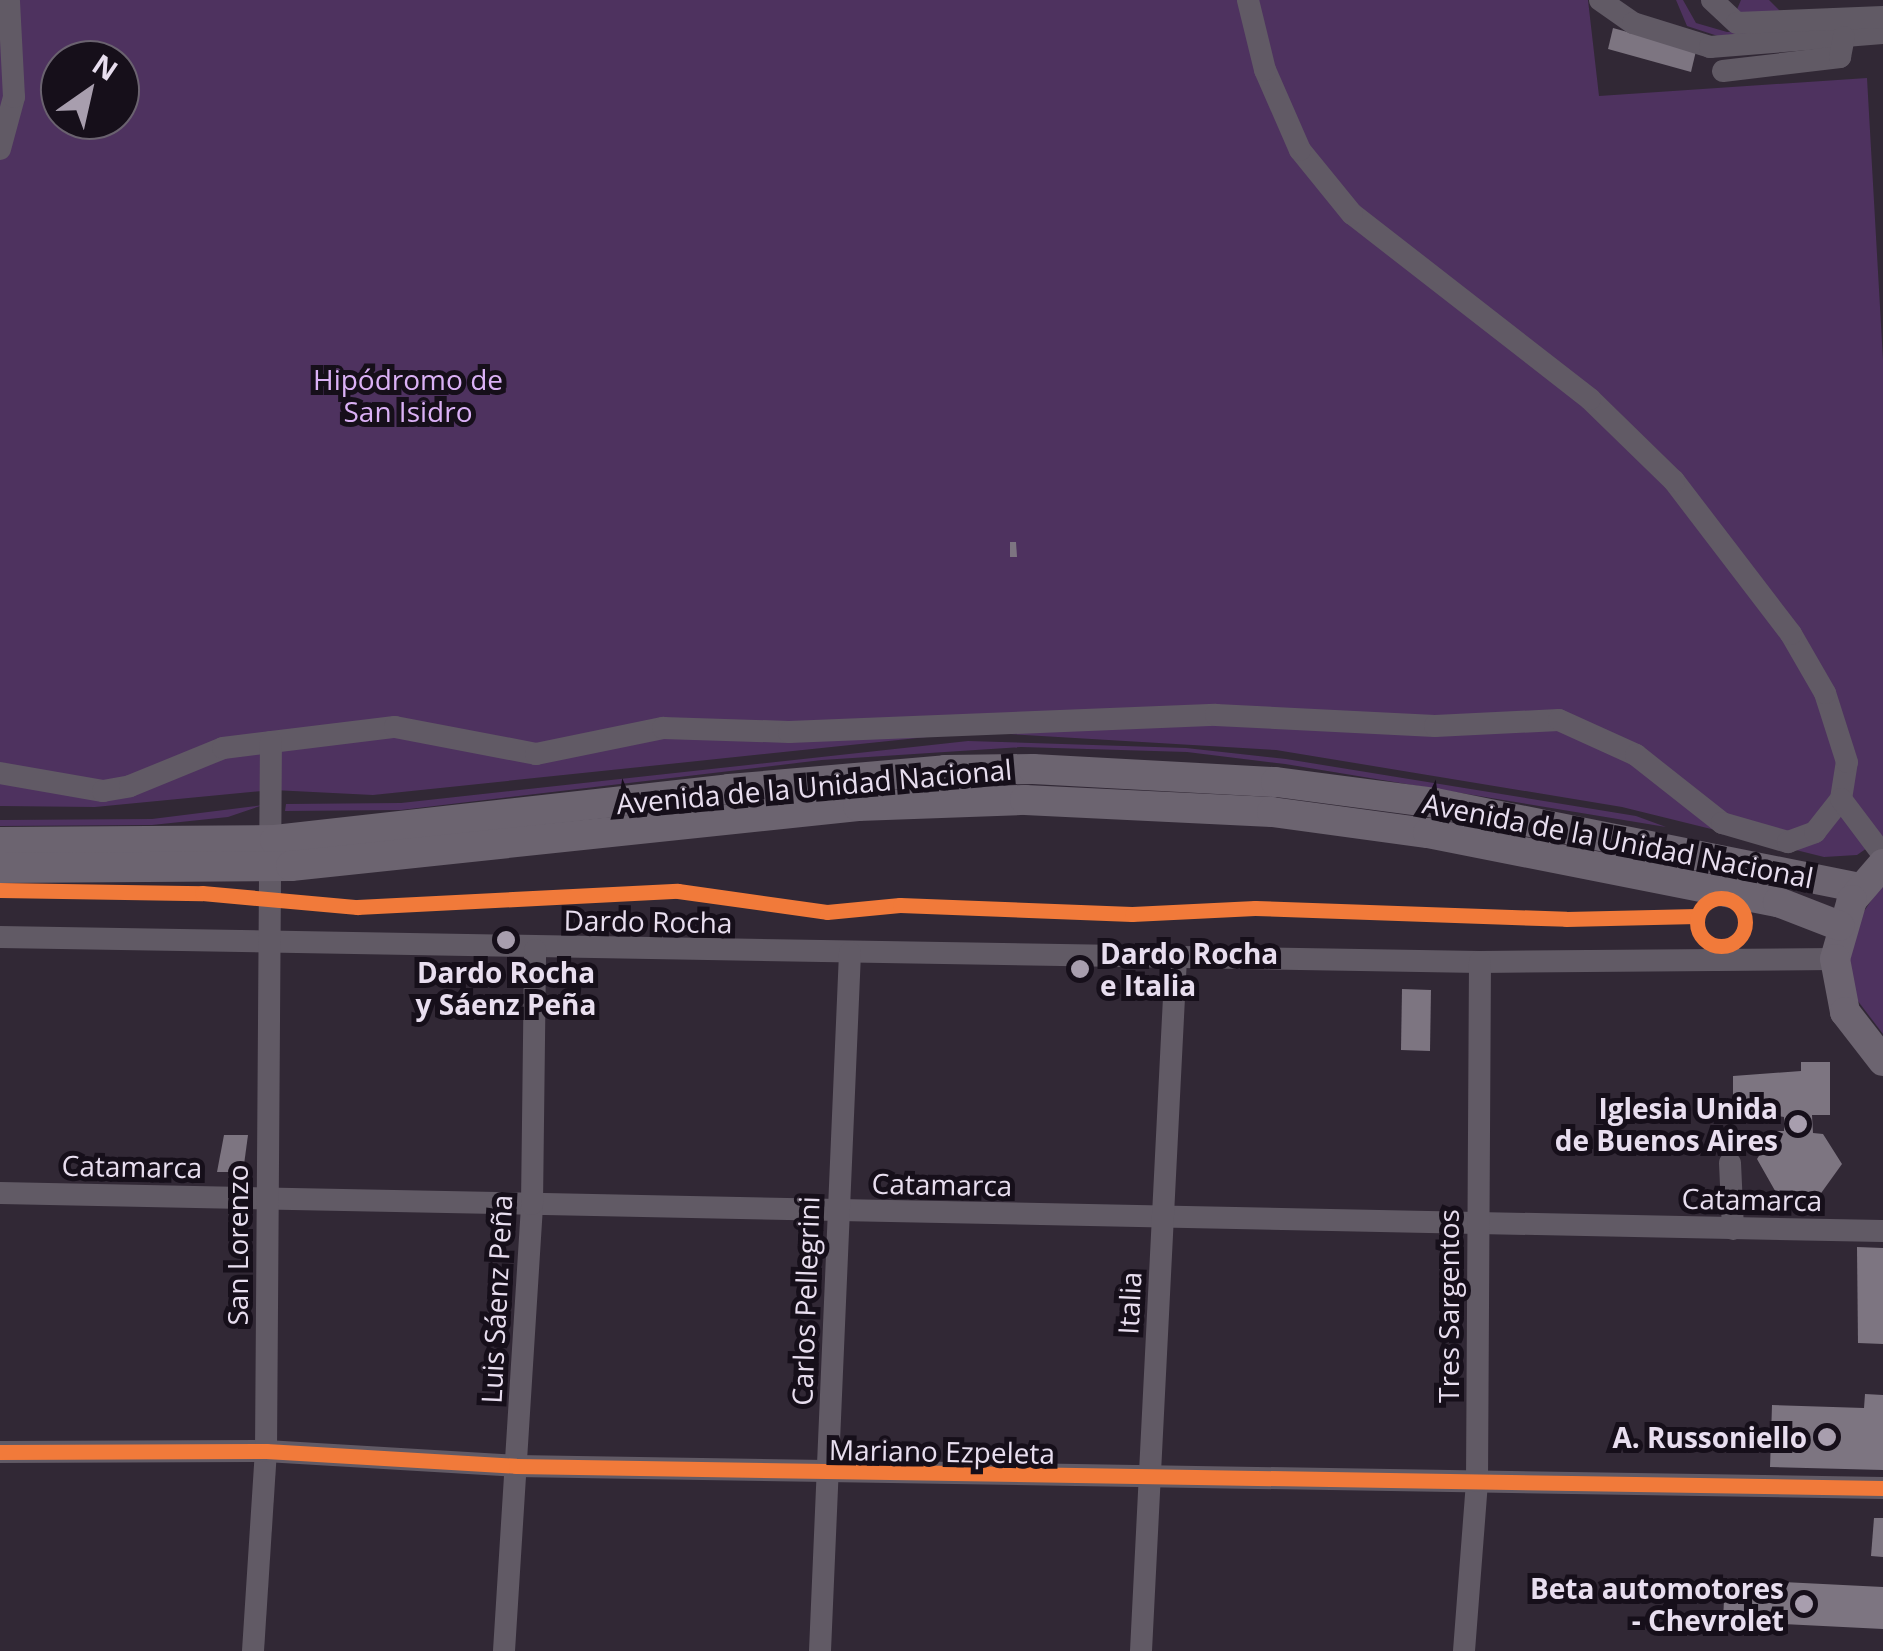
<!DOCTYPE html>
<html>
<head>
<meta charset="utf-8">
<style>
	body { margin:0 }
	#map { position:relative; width:1883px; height:1651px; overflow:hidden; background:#312835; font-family:"Open Sans",sans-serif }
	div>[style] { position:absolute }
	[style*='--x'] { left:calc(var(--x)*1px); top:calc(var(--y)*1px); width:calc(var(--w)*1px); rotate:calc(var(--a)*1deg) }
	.green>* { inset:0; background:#4e325f }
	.building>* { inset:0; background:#7d7581 }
	.minor>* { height:22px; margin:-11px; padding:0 11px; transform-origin:11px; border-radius:11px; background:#615a65 }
	.major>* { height:30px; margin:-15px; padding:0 15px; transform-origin:15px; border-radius:15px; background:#6c6470 }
	.cycleway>* { height:15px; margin:-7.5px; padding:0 7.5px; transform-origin:7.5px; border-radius:7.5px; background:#f17a3a }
	.cycleway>.ring { margin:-7.5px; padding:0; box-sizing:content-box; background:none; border:15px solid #f17a3a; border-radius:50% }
	.dots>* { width:28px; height:28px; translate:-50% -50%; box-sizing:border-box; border:5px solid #160f1a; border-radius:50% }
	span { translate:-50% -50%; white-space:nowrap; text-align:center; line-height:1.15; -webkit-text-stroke:10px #160f1a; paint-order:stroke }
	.park-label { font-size:28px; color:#dbb1f6 }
	.street-label { font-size:28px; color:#e8deef }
	.poi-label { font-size:28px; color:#e8deef; font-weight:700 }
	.left { translate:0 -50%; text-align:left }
	.right { translate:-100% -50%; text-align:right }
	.north { position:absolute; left:40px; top:40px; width:100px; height:100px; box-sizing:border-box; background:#160f1a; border:2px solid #6a626f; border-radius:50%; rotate:34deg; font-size:28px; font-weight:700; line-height:40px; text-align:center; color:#e8deef }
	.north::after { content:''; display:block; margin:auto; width:35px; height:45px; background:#a89eae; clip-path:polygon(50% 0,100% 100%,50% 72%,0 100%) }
</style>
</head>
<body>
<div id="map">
	<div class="green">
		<div style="clip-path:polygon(evenodd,0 0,1588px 0,1599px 96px,1867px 78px,1883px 360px,1883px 837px,1857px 855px,1824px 857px,1622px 807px,1276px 750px,975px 732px,373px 795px,273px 790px,95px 807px,0 806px,0 0,60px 60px,120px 60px,120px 120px,60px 120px,60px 60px)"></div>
		<div style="clip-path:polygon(1676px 0,1683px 0,1696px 23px,1727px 32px,1823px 27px,1727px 39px,1687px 26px)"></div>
		<div style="clip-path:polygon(1741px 0,1769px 0,1783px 14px,1735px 14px)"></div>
		<div style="clip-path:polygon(968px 741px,1186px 748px,1286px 759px,1636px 816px,1666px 827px,1285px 764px,1187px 752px,1021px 747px,822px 760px,401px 810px,285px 811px,286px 804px,401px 803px)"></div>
		<div style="clip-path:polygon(263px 805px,228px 817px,152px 825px,0 826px,0 820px,152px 819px)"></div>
		<div style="clip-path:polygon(1883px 883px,1883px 1034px,1851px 992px,1848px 935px)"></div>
	</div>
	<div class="building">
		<div style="clip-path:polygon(1613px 28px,1696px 51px,1691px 72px,1608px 49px)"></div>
		<div style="clip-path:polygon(1010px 542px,1016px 542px,1017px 557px,1010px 557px)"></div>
		<div style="clip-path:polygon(1402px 989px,1431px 990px,1430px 1051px,1401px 1050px)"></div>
		<div style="clip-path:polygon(1801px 1062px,1830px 1062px,1830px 1115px,1812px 1115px,1813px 1133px,1823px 1134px,1842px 1164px,1819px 1196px,1778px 1196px,1757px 1159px,1775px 1131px,1784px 1131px,1784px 1117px,1733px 1109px,1733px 1076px,1801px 1071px)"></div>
		<div style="clip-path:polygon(224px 1135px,248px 1135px,243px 1172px,217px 1172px)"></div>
		<div style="clip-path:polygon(1857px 1247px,1883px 1248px,1883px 1344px,1858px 1343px)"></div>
		<div style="clip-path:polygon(1865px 1394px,1883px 1395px,1883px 1470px,1770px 1467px,1772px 1405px,1864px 1408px)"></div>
		<div style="clip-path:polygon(1874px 1518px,1883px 1518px,1883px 1557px,1871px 1556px)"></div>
		<div style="clip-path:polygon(1725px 1579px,1883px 1587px,1883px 1629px,1723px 1621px)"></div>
	</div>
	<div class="minor">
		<div style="--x:1600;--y:0;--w:40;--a:34.9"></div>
		<div style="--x:1633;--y:23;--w:81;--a:17.3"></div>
		<div style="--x:1710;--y:47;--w:174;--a:-4.6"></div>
		<div style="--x:1712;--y:0;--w:34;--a:43"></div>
		<div style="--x:1737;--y:23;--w:146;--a:-2.4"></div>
		<div style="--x:1723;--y:71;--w:118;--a:-6.8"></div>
		<div style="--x:1840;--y:57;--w:20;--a:-79"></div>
		<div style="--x:0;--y:149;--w:54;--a:-74.9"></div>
		<div style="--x:14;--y:97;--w:97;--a:-93"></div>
		<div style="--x:0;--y:773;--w:105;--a:9.9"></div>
		<div style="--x:103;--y:791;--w:27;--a:-10"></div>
		<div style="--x:130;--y:786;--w:100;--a:-22.2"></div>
		<div style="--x:223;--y:748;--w:173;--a:-7"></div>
		<div style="--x:395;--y:727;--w:144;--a:10.8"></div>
		<div style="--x:536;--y:754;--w:130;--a:-11.6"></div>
		<div style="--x:663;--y:728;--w:126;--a:1.8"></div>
		<div style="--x:789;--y:732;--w:427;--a:-2.3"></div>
		<div style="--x:1216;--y:715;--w:219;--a:2.9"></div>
		<div style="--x:1435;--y:726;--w:124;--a:-2.8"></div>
		<div style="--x:1559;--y:720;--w:85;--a:24.4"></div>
		<div style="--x:1636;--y:755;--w:110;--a:38.3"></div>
		<div style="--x:1722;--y:823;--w:69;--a:16.1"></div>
		<div style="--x:1788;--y:842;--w:29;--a:-20"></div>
		<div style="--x:1815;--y:832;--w:42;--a:-51.8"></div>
		<div style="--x:1841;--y:799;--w:37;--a:-81"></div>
		<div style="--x:1847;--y:762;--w:72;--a:-107.7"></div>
		<div style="--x:1825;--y:693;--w:68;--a:-120"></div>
		<div style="--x:1791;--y:634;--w:193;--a:-127.4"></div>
		<div style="--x:1674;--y:481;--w:117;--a:-135.7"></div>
		<div style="--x:1590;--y:399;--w:301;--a:-142.1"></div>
		<div style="--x:1352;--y:214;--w:82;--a:-129.1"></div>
		<div style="--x:1300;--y:150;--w:87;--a:-113.6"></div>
		<div style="--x:1265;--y:70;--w:72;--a:-103.7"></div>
		<div style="--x:1841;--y:799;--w:70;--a:53.1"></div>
		<div style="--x:0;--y:937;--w:1480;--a:0.97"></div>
		<div style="--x:1480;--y:962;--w:355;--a:-0.5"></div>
		<div style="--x:1730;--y:1163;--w:66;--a:87.4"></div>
		<div style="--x:0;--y:1193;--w:1883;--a:1.16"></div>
		<div style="--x:0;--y:1452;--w:266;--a:-0.2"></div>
		<div style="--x:266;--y:1451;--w:250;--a:3.4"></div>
		<div style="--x:516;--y:1466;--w:1367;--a:0.92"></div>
		<div style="--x:253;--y:1651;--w:200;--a:-86.3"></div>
		<div style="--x:266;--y:1451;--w:709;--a:-89.6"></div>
		<div style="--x:504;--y:1651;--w:448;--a:-86.4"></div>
		<div style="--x:532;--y:1204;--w:254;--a:-89.3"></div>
		<div style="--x:820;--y:1651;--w:699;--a:-87.54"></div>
		<div style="--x:1141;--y:1651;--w:694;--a:-87.11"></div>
		<div style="--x:1464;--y:1651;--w:170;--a:-85.6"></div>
		<div style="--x:1477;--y:1481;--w:519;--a:-89.67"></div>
	</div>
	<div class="major">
		<div style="--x:0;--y:842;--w:275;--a:-0.4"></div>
		<div style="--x:275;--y:840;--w:457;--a:-6.4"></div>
		<div style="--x:729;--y:789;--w:217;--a:-5"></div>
		<div style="--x:945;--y:770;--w:88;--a:-0.7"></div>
		<div style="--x:1033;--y:769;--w:243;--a:3.1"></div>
		<div style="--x:1276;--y:782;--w:160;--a:7.5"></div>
		<div style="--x:1435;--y:803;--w:433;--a:11.3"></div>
		<div style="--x:1883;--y:864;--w:48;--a:130.7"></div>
		<div style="--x:1852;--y:900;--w:61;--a:106.1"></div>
		<div style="--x:1835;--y:959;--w:54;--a:79.3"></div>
		<div style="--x:1845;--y:1012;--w:62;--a:52.2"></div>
		<div style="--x:0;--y:868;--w:291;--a:-0.4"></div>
		<div style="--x:291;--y:866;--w:570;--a:-6.04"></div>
		<div style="--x:858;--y:806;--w:167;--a:-2.1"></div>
		<div style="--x:1025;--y:800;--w:247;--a:2.8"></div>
		<div style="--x:1272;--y:812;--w:157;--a:7.7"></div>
		<div style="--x:1428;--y:833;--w:357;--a:11.2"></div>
		<div style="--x:1778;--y:902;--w:66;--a:21.2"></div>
	</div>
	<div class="cycleway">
		<div style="--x:0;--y:890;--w:202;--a:0.9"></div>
		<div style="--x:202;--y:893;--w:156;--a:5.2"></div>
		<div style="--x:357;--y:907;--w:321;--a:-2.9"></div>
		<div style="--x:678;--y:891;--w:150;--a:8"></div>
		<div style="--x:827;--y:912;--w:73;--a:-5.5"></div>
		<div style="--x:900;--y:905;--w:232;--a:2.2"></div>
		<div style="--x:1132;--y:914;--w:123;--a:-2.8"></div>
		<div style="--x:1255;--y:908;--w:311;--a:2"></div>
		<div style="--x:1566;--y:919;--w:131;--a:-1.3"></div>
		<div class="ring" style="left:1697px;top:898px;width:33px;height:33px"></div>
		<div style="--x:0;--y:1452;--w:266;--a:-0.2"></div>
		<div style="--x:266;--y:1451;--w:250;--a:3.4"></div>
		<div style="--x:516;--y:1466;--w:1367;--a:0.92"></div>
	</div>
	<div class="dots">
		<div style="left:506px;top:940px;background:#a89eae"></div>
		<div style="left:1080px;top:969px;background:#a89eae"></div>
		<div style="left:1798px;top:1124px;background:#a89eae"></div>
		<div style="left:1827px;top:1437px;background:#a89eae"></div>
		<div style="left:1804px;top:1604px;background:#a89eae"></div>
	</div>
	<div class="park-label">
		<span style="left:408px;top:395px">Hipódromo de<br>San Isidro</span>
	</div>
	<div class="street-label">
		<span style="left:814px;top:786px;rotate:-5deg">Avenida de la Unidad Nacional</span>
		<span style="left:1618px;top:840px;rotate:11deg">Avenida de la Unidad Nacional</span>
		<span style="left:648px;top:921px;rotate:1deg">Dardo Rocha</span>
		<span style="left:132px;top:1166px;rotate:1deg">Catamarca</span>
		<span style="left:942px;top:1184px;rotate:1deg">Catamarca</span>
		<span style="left:1752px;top:1199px;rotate:1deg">Catamarca</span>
		<span style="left:237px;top:1245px;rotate:-90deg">San Lorenzo</span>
		<span style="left:496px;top:1299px;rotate:-87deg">Luis Sáenz Peña</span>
		<span style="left:805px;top:1301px;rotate:-88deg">Carlos Pellegrini</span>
		<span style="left:1129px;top:1303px;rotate:-87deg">Italia</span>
		<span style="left:1448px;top:1306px;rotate:-90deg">Tres Sargentos</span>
		<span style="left:942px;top:1451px;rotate:1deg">Mariano Ezpeleta</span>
	</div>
	<div class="poi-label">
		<span class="left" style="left:1100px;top:969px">Dardo Rocha<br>e Italia</span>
		<span style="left:506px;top:988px">Dardo Rocha<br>y Sáenz Peña</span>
		<span class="right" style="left:1778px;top:1124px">Iglesia Unida<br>de Buenos Aires</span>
		<span class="right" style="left:1807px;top:1437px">A. Russoniello</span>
		<span class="right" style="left:1784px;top:1604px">Beta automotores<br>- Chevrolet</span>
	</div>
	<div class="north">N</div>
</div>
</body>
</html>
